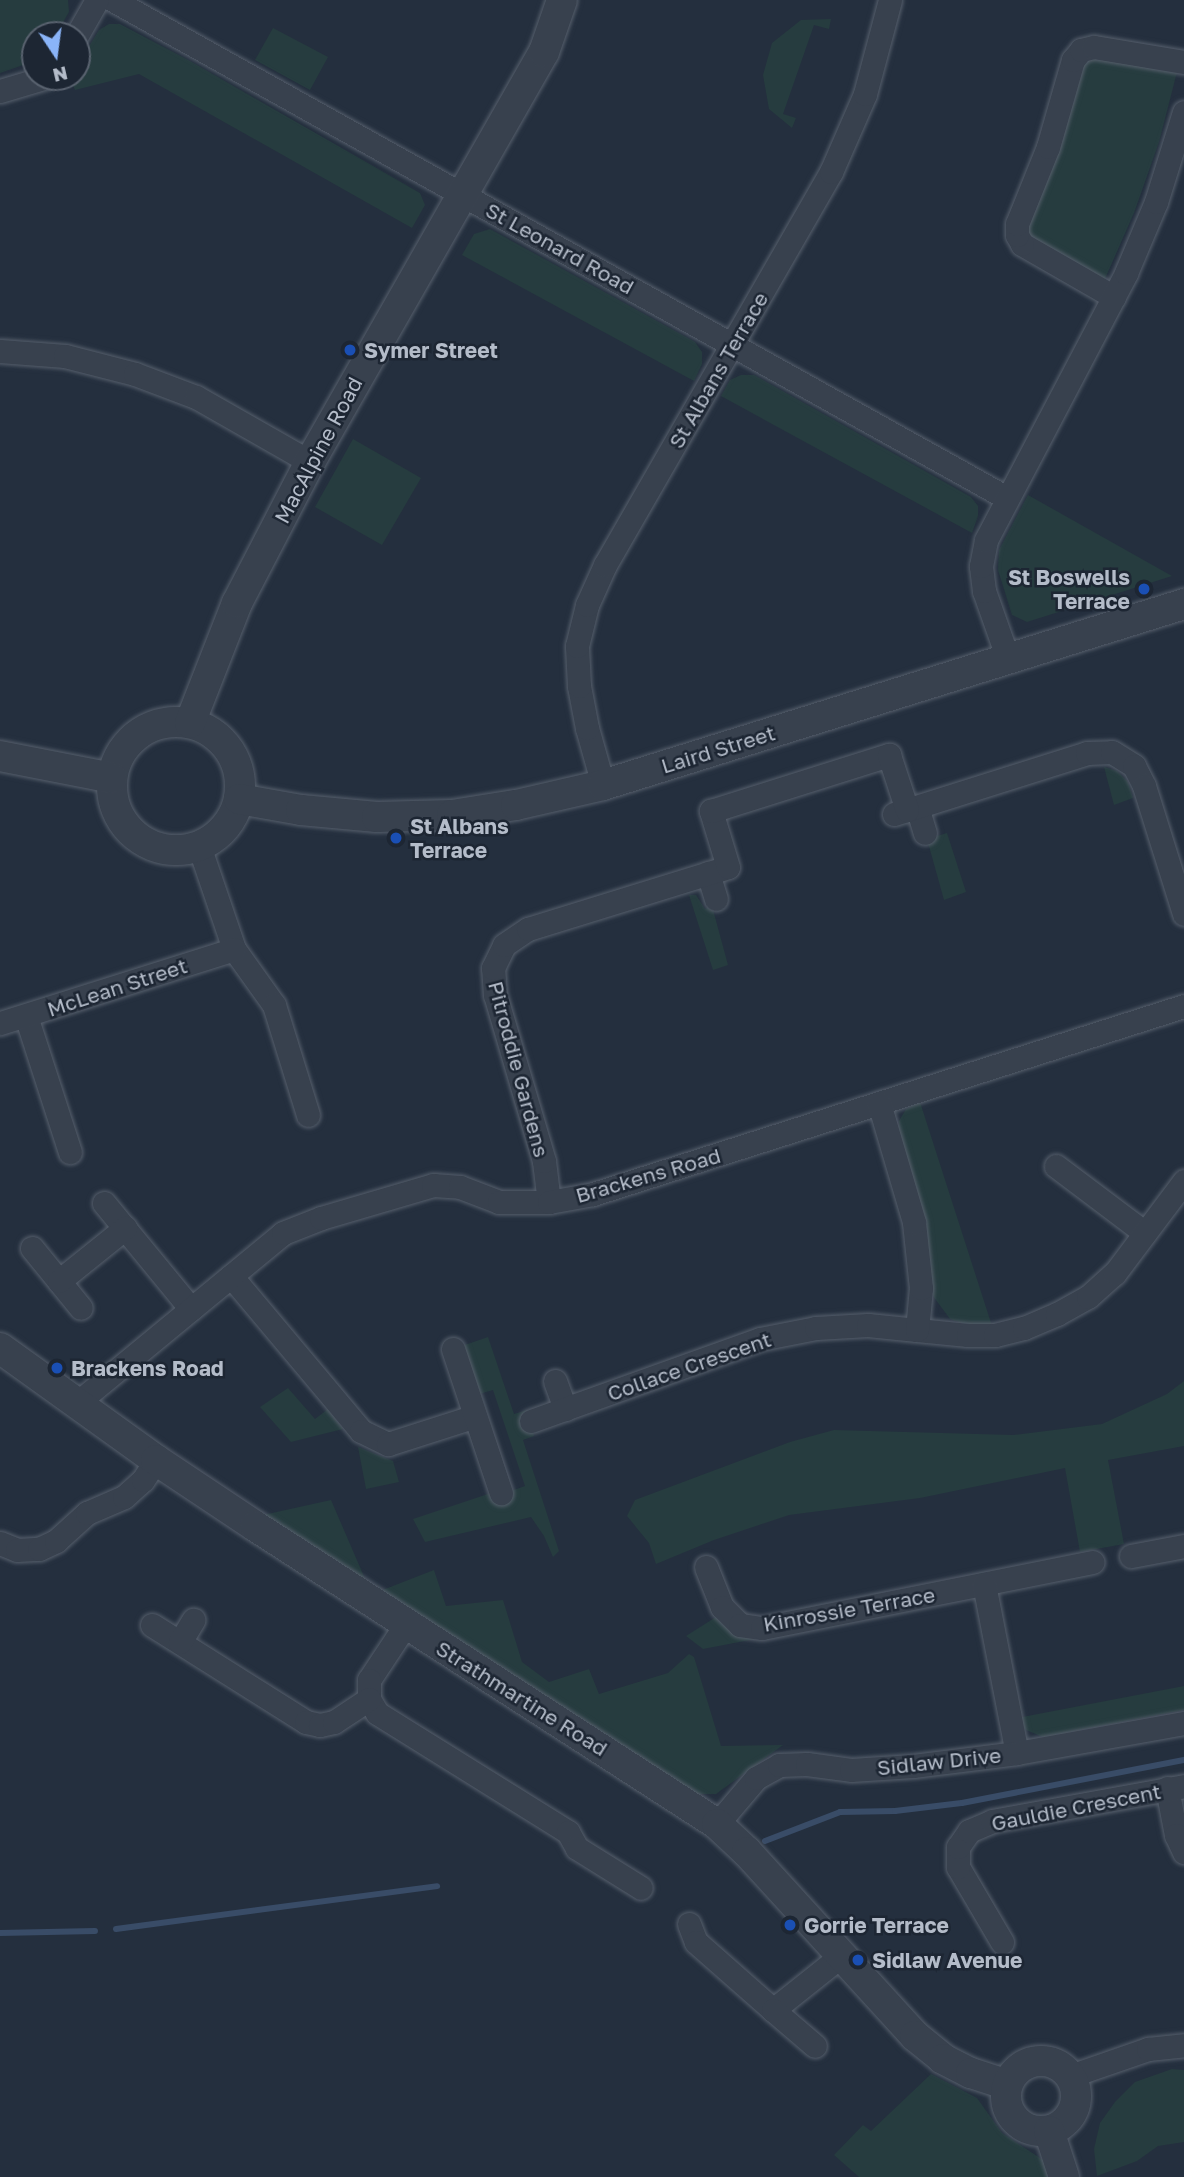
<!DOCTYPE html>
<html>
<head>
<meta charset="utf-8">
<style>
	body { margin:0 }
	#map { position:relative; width:1184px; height:2177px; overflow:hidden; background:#242f3e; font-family:"Golos Text",sans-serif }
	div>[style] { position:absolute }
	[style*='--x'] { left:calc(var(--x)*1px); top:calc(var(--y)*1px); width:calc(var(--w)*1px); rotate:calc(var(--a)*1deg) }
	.green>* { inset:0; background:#263c3f }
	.stream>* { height:6px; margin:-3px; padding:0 3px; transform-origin:3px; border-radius:3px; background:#394c67 }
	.roads { filter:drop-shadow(0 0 2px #565f6c) drop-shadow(0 0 2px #565f6c) }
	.minor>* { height:23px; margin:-11.5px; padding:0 11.5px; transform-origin:11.5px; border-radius:11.5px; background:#38414e }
	.tertiary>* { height:30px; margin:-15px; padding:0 15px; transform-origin:15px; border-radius:15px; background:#38414e }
	.tertiary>.ring { margin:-15px; padding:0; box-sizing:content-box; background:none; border:30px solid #38414e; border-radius:50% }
	.dots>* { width:19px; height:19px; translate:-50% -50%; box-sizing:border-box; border:4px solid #1d2633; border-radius:50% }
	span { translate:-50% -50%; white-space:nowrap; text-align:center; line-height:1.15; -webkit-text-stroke:5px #1d2633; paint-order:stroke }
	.street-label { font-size:21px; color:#b4bcc9 }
	.poi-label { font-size:21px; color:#b4bcc9; font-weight:700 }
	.left { translate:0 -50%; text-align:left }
	.right { translate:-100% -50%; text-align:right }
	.north { position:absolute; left:21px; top:21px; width:70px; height:70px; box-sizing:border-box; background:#1d2633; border:2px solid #59626f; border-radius:50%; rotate:167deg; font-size:19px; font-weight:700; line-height:28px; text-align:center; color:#b4bcc9 }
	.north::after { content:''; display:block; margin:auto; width:24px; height:32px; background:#8ab4f8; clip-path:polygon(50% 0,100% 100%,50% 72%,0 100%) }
</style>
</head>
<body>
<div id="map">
	<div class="green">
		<div style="clip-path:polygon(0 0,68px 0,69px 12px,56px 35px,35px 35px,35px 61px,0 73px)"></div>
		<div style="clip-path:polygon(831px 19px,829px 29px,814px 25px,783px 114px,796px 118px,792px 128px,769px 109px,763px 75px,772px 43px,801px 20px)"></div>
		<div style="clip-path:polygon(109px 24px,120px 24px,190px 61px,420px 193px,425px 205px,412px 228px,139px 74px,75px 90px,70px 78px,77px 77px,77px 66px,99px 30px)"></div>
		<div style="clip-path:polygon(273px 28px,328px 57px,310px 90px,255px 60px)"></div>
		<div style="clip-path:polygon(1096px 56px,1177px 72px,1159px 142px,1134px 213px,1104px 281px,1030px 241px,1025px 227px,1080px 65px,1086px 59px)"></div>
		<div style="clip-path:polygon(490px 229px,695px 342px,702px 352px,702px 364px,694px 381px,462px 255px,474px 234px)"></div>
		<div style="clip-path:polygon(741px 375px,754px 375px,971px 497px,978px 506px,978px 516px,972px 533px,721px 396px,730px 380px)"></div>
		<div style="clip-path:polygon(353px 439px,421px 478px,382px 545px,315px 507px)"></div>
		<div style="clip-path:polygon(1028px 495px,1172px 576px,1027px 622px,1012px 615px,998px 570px,999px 550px)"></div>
		<div style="clip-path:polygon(1104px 767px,1117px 771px,1128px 782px,1133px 798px,1114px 805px)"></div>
		<div style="clip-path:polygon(947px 833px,966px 892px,944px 900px,927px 839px)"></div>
		<div style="clip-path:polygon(689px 895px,696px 895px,705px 909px,712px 906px,728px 965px,713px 970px)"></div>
		<div style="clip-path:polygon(920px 1102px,992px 1326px,970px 1326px,950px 1319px,933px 1296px,923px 1220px,899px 1135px,899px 1121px,906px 1109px)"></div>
		<div style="clip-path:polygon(488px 1337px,514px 1414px,527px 1410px,531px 1421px,534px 1436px,523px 1440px,559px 1551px,553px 1557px,544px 1536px,531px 1517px,425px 1542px,413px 1519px,491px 1493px,494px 1497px,525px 1486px,493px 1390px,476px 1395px,459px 1347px)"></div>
		<div style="clip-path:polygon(1184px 1381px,1184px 1446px,1108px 1460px,1124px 1544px,1080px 1552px,1065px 1468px,920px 1498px,789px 1515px,714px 1540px,656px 1564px,649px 1543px,627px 1516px,635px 1500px,790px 1442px,834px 1430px,1013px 1435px,1102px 1424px,1167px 1394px)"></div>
		<div style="clip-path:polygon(288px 1388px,315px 1419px,328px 1409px,343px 1429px,291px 1442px,260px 1407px)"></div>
		<div style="clip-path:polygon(358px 1447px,393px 1461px,399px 1482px,366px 1489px)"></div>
		<div style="clip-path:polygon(331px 1500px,369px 1588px,263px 1515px)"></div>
		<div style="clip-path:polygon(434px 1570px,446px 1606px,503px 1600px,522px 1662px,549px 1682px,589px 1669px,599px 1694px,668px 1673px,689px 1654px,694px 1657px,721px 1746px,783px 1745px,716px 1794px,695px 1794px,380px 1591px)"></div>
		<div style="clip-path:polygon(716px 1617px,734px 1633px,755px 1639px,703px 1649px,686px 1636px)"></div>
		<div style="clip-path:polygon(1184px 1686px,1184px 1710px,1043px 1737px,1026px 1730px,1017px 1718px)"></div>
		<div style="clip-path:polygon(1172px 2069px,1184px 2070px,1184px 2142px,1158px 2146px,1137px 2161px,1097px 2176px,1094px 2149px,1100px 2123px,1115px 2102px,1135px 2082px)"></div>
		<div style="clip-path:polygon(931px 2074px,977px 2098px,1002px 2133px,1043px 2160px,1056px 2177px,859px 2177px,834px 2155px,863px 2125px,871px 2131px)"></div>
	</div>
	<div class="stream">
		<div style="--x:765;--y:1841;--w:80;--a:-21.1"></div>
		<div style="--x:840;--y:1812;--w:55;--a:-1"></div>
		<div style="--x:895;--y:1811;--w:67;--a:-6.8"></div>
		<div style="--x:962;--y:1803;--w:226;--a:-11"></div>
		<div style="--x:116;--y:1929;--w:324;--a:-7.6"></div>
		<div style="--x:0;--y:1933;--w:95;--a:-1.2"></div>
	</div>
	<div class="roads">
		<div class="minor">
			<div style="--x:113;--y:0;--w:1023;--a:29.12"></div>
			<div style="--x:77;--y:35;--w:40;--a:-60.3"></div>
			<div style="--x:0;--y:91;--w:49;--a:-16.6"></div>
			<div style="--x:1114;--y:297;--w:106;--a:-150.1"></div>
			<div style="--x:1022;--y:244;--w:10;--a:-119"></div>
			<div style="--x:1017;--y:235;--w:11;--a:-90"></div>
			<div style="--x:1017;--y:224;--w:83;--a:-68.1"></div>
			<div style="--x:1048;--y:147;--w:91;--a:-74"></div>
			<div style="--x:1073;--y:60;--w:13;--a:-51"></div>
			<div style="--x:1081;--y:50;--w:13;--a:-13"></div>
			<div style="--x:1094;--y:47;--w:91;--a:9.5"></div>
			<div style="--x:0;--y:351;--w:65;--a:4.4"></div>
			<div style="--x:65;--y:356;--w:72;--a:14.4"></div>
			<div style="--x:135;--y:374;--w:65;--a:20.7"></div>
			<div style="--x:196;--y:397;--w:131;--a:29.7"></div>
			<div style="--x:1008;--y:659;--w:72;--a:-109.4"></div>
			<div style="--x:984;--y:591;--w:25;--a:-97"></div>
			<div style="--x:981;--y:566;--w:26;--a:-79"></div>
			<div style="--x:986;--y:540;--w:301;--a:-62.3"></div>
			<div style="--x:1126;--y:273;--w:77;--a:-67.1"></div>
			<div style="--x:1156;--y:202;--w:94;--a:-72.7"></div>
			<div style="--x:603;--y:785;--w:59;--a:-105.7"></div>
			<div style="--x:587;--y:728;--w:43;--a:-100.8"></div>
			<div style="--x:579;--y:686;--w:40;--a:-92.9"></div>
			<div style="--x:577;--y:646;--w:42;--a:-76.3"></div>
			<div style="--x:587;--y:605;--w:44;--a:-65.8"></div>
			<div style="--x:605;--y:565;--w:453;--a:-60.1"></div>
			<div style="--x:831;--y:172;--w:85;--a:-66.4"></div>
			<div style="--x:865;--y:94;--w:97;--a:-75.1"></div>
			<div style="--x:917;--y:807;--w:27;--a:73"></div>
			<div style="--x:894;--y:814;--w:202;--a:-17.5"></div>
			<div style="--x:1087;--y:753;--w:25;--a:-2"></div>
			<div style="--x:1112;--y:752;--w:26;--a:32"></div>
			<div style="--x:1134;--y:766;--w:22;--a:63"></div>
			<div style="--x:1144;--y:786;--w:134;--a:72.6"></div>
			<div style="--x:199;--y:846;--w:109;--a:71.2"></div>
			<div style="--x:234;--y:949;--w:69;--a:54.5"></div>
			<div style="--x:274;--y:1005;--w:115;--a:72.8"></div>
			<div style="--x:708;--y:873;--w:27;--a:73"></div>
			<div style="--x:26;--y:1016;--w:143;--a:72.1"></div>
			<div style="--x:0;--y:1023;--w:245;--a:-17.5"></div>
			<div style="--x:1056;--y:1166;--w:111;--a:37"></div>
			<div style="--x:549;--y:1202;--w:41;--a:-97"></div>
			<div style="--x:544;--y:1161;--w:173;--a:-106.4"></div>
			<div style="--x:495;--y:995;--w:27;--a:-94"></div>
			<div style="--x:493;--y:968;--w:25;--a:-64"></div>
			<div style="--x:504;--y:945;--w:29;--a:-34"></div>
			<div style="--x:528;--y:929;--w:209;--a:-17.2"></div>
			<div style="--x:728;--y:867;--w:59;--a:-106.9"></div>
			<div style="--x:711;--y:811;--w:187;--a:-17.5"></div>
			<div style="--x:889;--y:755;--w:58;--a:71.9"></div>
			<div style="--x:104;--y:1203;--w:137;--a:50.6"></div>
			<div style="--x:32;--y:1248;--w:77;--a:50.8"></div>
			<div style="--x:231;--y:1276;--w:202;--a:50"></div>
			<div style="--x:361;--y:1431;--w:30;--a:26"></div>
			<div style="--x:388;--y:1444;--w:91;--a:-17.8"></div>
			<div style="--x:59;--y:1281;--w:85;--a:-38.8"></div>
			<div style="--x:917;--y:1330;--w:51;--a:5.6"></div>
			<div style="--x:968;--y:1335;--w:27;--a:0"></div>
			<div style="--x:995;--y:1335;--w:30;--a:-14"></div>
			<div style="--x:1024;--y:1328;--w:36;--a:-23"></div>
			<div style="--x:1057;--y:1314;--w:35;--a:-29"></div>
			<div style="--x:1088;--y:1297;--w:36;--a:-42"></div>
			<div style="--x:1115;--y:1273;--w:115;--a:-53.1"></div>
			<div style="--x:453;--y:1349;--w:152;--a:71.6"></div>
			<div style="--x:555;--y:1381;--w:30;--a:70"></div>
			<div style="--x:77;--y:1403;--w:267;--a:-39.5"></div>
			<div style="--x:283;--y:1233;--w:41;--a:-21.5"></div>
			<div style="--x:321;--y:1218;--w:117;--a:-16.4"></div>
			<div style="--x:433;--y:1185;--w:27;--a:4"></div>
			<div style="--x:460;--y:1187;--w:42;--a:21"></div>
			<div style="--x:499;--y:1202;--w:50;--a:0"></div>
			<div style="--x:549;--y:1202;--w:45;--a:-10.3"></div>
			<div style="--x:593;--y:1194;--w:620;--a:-17.65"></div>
			<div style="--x:531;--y:1421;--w:243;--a:-19.7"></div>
			<div style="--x:760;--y:1339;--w:57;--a:-11.1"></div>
			<div style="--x:816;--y:1328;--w:52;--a:-3.3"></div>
			<div style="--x:868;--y:1325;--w:49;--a:5.8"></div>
			<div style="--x:917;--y:1330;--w:42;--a:-84.6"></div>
			<div style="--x:921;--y:1288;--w:66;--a:-96.1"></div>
			<div style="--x:914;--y:1222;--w:124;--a:-106.4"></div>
			<div style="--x:0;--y:1543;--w:18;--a:22"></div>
			<div style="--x:17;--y:1550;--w:22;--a:-3"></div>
			<div style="--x:39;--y:1549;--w:19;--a:-25"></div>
			<div style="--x:56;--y:1541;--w:42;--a:-42.1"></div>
			<div style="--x:87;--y:1513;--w:40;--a:-23.4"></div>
			<div style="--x:124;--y:1497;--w:25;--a:-42"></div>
			<div style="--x:143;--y:1480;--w:24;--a:-57"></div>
			<div style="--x:1131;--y:1556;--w:54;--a:-10.7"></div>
			<div style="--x:706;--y:1567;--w:43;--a:68.2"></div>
			<div style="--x:722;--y:1607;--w:25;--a:45"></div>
			<div style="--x:740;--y:1625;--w:22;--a:8"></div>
			<div style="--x:762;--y:1628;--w:337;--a:-11.3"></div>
			<div style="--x:984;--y:1584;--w:172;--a:79"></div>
			<div style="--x:406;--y:1624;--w:67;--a:123.5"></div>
			<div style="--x:369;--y:1680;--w:19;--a:90"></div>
			<div style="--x:369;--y:1699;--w:16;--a:60"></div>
			<div style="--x:377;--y:1713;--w:225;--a:31.9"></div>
			<div style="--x:568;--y:1832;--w:18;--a:61"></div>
			<div style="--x:577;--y:1848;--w:75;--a:32"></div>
			<div style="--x:152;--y:1625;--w:182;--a:32.2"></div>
			<div style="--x:306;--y:1722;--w:14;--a:12"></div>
			<div style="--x:320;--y:1725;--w:14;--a:-12"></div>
			<div style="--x:334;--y:1722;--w:42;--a:-33.3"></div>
			<div style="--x:180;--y:1642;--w:26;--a:-59"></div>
			<div style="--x:1167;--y:1788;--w:48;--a:79.2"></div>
			<div style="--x:1176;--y:1835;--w:19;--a:65"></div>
			<div style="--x:717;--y:1824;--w:60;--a:-49.7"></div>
			<div style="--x:756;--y:1778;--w:26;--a:-29"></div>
			<div style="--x:779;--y:1765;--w:28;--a:-2"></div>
			<div style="--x:807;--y:1764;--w:44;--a:7.8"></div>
			<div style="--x:851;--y:1770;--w:62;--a:-3.7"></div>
			<div style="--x:913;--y:1766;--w:105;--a:-7.1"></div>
			<div style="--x:1017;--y:1753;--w:170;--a:-10.2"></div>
			<div style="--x:689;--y:1924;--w:19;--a:69"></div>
			<div style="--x:696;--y:1942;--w:103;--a:41.4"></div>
			<div style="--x:773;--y:2010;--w:87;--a:-38.5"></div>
			<div style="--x:1002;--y:1942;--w:87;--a:-120.4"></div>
			<div style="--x:958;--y:1867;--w:20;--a:-90"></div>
			<div style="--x:958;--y:1847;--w:19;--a:-55"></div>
			<div style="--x:969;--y:1831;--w:25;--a:-23"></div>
			<div style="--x:992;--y:1821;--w:195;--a:-10.3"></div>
			<div style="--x:773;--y:2010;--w:55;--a:40.6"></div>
			<div style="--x:1070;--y:2076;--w:83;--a:-19.1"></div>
			<div style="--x:1148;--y:2049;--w:36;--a:-6"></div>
		</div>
		<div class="tertiary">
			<div class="ring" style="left:112px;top:722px;width:98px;height:98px"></div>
			<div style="--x:190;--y:723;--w:129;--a:-68.6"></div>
			<div style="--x:237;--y:603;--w:159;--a:-62.6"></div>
			<div style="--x:310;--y:462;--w:472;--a:-60.3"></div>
			<div style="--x:544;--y:52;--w:55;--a:-70.9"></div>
			<div style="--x:0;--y:756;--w:114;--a:11.1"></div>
			<div style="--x:239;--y:799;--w:63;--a:10.1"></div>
			<div style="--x:301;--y:810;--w:76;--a:5.3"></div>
			<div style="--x:377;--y:817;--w:75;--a:-1.5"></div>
			<div style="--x:452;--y:815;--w:65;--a:-8.9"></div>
			<div style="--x:516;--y:805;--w:89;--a:-12.9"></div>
			<div style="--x:603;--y:785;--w:609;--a:-17.3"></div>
			<div style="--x:0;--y:1348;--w:192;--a:35.7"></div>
			<div style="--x:156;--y:1460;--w:119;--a:33.7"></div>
			<div style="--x:255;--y:1526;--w:550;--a:32.82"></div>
			<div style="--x:717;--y:1824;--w:41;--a:43"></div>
			<div style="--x:747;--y:1852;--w:249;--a:47.6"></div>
			<div style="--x:915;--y:2036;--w:36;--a:39"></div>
			<div style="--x:943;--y:2059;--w:31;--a:27"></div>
			<div style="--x:971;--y:2073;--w:38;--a:18"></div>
			<div class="ring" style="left:1006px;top:2061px;width:40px;height:40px"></div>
			<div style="--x:1049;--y:2131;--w:48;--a:71.9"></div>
		</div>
	</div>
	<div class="dots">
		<div style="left:350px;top:350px;background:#1a4fb4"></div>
		<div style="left:1144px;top:589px;background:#1a4fb4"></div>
		<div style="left:396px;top:838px;background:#1a4fb4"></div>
		<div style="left:57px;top:1368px;background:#1a4fb4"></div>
		<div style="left:790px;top:1925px;background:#1a4fb4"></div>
		<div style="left:858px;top:1960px;background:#1a4fb4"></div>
	</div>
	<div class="street-label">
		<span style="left:560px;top:248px;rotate:29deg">St Leonard Road</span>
		<span style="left:718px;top:370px;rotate:-60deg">St Albans Terrace</span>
		<span style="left:318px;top:450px;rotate:-62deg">MacAlpine Road</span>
		<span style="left:718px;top:749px;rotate:-17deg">Laird Street</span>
		<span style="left:117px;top:987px;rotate:-18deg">McLean Street</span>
		<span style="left:519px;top:1069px;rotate:75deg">Pitroddie Gardens</span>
		<span style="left:648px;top:1175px;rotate:-16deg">Brackens Road</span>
		<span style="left:689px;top:1366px;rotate:-19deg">Collace Crescent</span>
		<span style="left:849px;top:1609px;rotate:-10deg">Kinrossie Terrace</span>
		<span style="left:522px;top:1698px;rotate:32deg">Strathmartine Road</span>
		<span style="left:939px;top:1761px;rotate:-6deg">Sidlaw Drive</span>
		<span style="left:1076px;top:1807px;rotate:-11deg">Gauldie Crescent</span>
	</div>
	<div class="poi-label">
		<span class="left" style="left:364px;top:350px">Symer Street</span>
		<span class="right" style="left:1130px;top:589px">St Boswells<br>Terrace</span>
		<span class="left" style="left:410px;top:838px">St Albans<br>Terrace</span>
		<span class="left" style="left:71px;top:1368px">Brackens Road</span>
		<span class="left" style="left:804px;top:1925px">Gorrie Terrace</span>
		<span class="left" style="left:872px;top:1960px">Sidlaw Avenue</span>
	</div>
	<div class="north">N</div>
</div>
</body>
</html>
